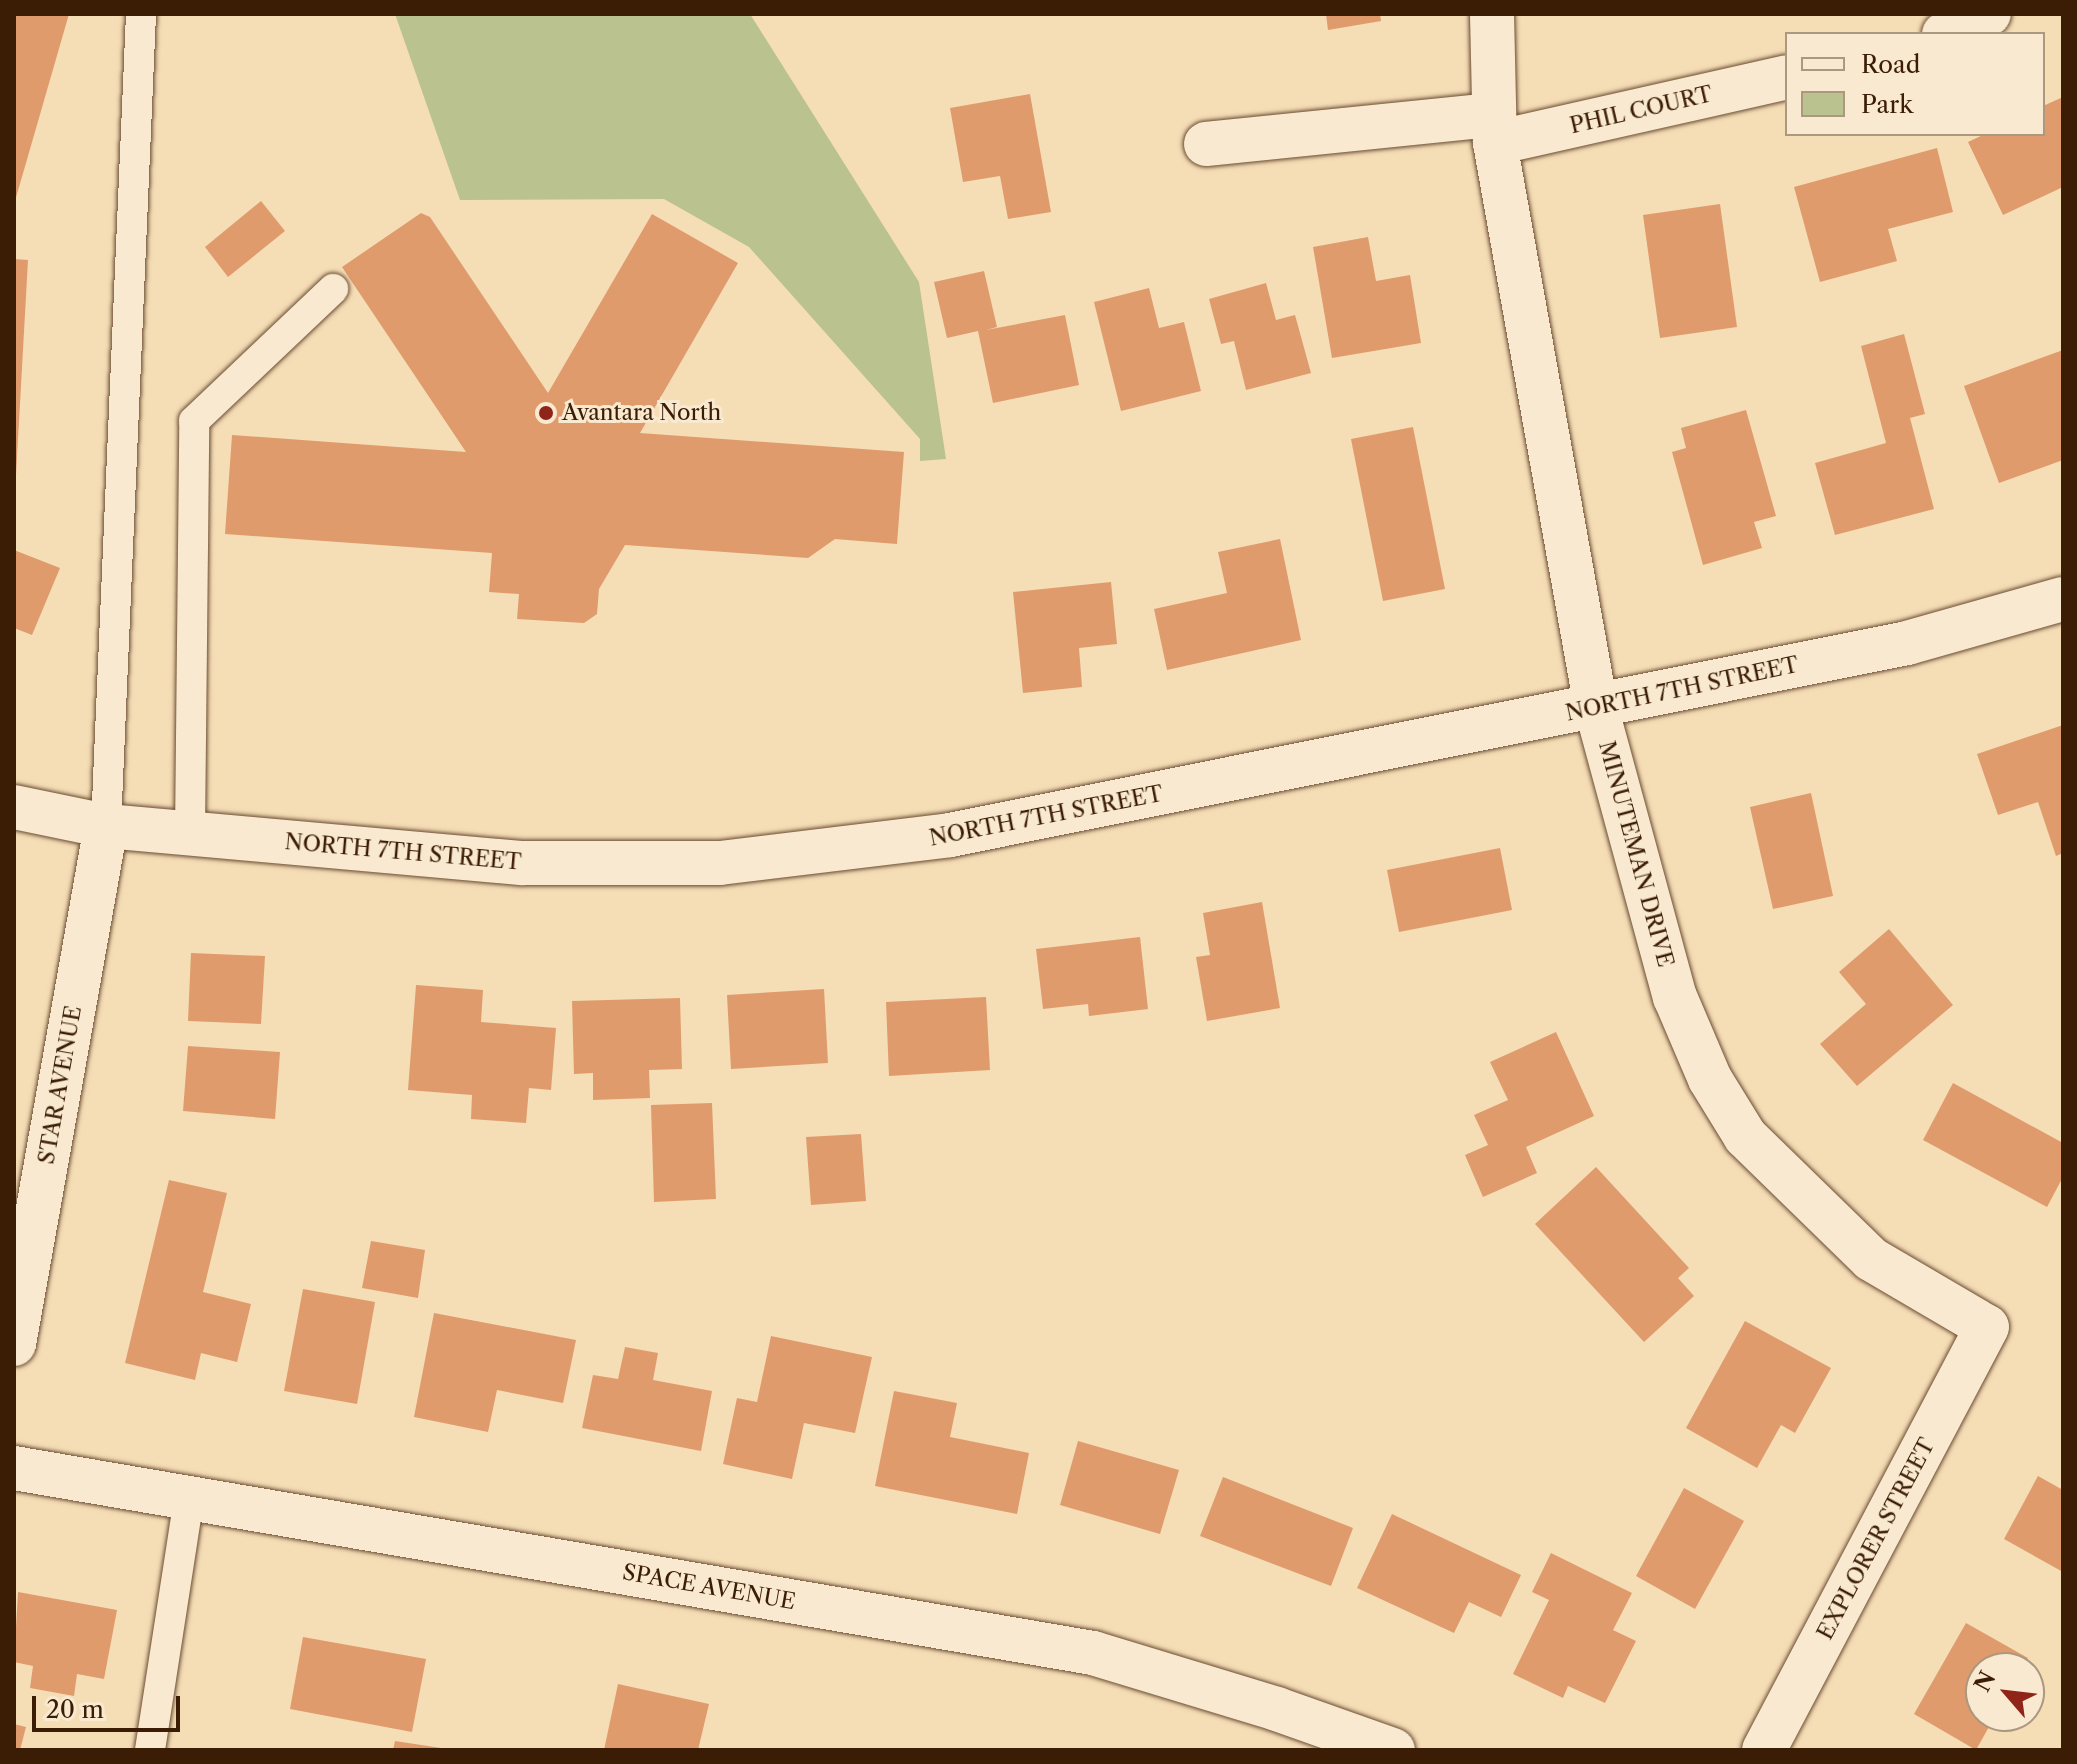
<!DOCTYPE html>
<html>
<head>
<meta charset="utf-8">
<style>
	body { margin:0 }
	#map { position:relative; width:2077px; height:1764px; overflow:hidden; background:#f5ddb6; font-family:"Libre Caslon Text",serif }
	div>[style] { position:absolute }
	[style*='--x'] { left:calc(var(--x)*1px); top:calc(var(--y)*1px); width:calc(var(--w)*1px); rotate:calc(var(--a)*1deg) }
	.green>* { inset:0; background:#bac290 }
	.building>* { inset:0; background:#e09b6d }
	.roads { filter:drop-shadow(0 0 2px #6a4c31) drop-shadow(0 0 2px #6a4c31) }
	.lane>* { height:30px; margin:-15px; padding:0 15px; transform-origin:15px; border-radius:15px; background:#f8e9d0 }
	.street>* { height:44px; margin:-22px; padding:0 22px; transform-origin:22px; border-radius:22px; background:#f8e9d0 }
	.dots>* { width:22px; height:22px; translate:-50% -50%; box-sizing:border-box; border:4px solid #f8e9d0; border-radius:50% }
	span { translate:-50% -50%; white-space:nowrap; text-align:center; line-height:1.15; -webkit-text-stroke:6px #f8e9d0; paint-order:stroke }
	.street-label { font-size:22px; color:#3b1c05 }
	.poi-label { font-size:22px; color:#3b1c05 }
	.left { translate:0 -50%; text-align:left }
	.frame { position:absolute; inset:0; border:16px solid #3b1c05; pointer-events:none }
	.legend { position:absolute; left:1785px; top:32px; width:260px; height:104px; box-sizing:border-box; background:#f8e9d0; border:2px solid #ac977f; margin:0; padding:10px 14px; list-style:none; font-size:24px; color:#3b1c05 }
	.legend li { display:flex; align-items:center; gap:16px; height:40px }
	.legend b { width:40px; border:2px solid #ac977f }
	.north { position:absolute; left:1965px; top:1652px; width:80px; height:80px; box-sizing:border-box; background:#f8e9d0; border:2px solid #ac977f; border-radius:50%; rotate:298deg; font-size:22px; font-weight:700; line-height:32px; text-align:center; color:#3b1c05 }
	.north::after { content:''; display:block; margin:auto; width:28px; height:36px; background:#8f2418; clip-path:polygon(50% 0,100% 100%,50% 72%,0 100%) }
	.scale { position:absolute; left:32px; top:1696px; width:148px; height:36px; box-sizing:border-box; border:4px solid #3b1c05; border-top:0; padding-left:10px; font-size:24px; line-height:28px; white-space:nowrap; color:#3b1c05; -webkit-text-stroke:6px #f8e9d0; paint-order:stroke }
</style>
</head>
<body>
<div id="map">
	<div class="green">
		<div style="clip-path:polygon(395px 14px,750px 14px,919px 282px,946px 459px,920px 461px,920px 439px,749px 247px,664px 199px,460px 200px)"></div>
	</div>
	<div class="building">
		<div style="clip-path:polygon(14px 14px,69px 14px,15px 201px,14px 200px)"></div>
		<div style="clip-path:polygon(1326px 14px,1380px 14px,1381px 21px,1328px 30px)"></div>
		<div style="clip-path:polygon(1030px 94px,1051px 212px,1008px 219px,1000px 176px,963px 182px,950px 108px)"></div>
		<div style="clip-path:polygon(2063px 97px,2063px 187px,2003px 215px,1968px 142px,1985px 134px,2043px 134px,2043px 106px)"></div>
		<div style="clip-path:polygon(1937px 148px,1953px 212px,1888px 229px,1897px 261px,1820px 282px,1794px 187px)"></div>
		<div style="clip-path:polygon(261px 201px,285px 231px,228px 277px,205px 247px)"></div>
		<div style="clip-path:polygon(1720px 204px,1737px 327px,1660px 338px,1643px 215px)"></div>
		<div style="clip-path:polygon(421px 213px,430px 217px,548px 393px,652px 214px,738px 263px,640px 433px,904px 452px,897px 544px,835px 539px,808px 558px,625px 545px,599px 589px,597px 614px,584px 623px,517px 619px,519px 594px,489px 592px,492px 553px,225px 534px,232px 435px,466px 452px,342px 267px)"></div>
		<div style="clip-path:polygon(1368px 237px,1376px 281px,1410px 275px,1421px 343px,1332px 358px,1313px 247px)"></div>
		<div style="clip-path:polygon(14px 259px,28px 260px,16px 475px,14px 474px)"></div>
		<div style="clip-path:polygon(984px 271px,997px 327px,986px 330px,1065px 315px,1079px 385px,993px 403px,978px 331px,947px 338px,934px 282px)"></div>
		<div style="clip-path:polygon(1266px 283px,1276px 320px,1295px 315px,1311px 373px,1246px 390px,1234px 341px,1221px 344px,1209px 299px)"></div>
		<div style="clip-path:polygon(1149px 288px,1159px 328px,1184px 322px,1201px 391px,1121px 411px,1094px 302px)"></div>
		<div style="clip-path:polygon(1904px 334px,1925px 414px,1910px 418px,1934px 509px,1835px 535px,1815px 463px,1886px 443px,1861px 346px)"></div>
		<div style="clip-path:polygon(2063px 350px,2063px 460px,1999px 483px,1964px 386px)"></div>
		<div style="clip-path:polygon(1746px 410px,1776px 516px,1754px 522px,1762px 548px,1703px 565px,1672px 452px,1686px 448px,1681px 428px)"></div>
		<div style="clip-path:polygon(1413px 427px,1445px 589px,1383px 601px,1351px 439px)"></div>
		<div style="clip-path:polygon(1280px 539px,1301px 640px,1167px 670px,1154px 609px,1227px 593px,1218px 552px)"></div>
		<div style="clip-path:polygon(14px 550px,60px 568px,32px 635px,14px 628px)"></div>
		<div style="clip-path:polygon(1111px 582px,1117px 644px,1079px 648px,1082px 687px,1023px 693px,1013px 592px)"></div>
		<div style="clip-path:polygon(2063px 725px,2063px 853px,2056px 856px,2038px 802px,1998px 815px,1977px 754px)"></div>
		<div style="clip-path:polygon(1811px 793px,1833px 896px,1773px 909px,1750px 807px)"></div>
		<div style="clip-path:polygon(1500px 848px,1512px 910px,1399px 932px,1387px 870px)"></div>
		<div style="clip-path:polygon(1262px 902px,1280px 1008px,1207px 1021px,1196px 957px,1210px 955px,1203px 913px)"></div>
		<div style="clip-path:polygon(1889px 929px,1953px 1005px,1857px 1086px,1820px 1044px,1866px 1004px,1839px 972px)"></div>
		<div style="clip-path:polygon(1140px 937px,1148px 1009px,1089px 1016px,1088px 1004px,1043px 1009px,1036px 949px)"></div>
		<div style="clip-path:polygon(191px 953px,265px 956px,261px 1024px,188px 1021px)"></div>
		<div style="clip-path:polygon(416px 985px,483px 990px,481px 1022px,556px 1028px,551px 1090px,529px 1088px,526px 1123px,471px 1119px,472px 1095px,408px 1090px)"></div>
		<div style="clip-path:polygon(824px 989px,828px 1063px,731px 1069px,727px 995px)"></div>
		<div style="clip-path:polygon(986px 997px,990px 1070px,889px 1076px,886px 1002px)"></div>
		<div style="clip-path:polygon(680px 998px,682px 1069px,649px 1070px,650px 1098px,593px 1100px,593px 1073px,574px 1074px,572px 1001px)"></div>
		<div style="clip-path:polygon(1556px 1032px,1594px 1116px,1526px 1147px,1537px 1173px,1483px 1197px,1465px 1155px,1488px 1145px,1474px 1115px,1508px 1100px,1490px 1062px)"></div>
		<div style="clip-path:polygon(188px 1046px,280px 1052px,275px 1119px,183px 1111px)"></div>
		<div style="clip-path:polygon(1953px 1083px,2063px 1143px,2063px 1177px,2047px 1207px,1923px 1140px)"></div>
		<div style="clip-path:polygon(712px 1103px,716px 1199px,654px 1202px,651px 1105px)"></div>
		<div style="clip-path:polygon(861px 1134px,866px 1201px,811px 1205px,806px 1137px)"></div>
		<div style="clip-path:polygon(1596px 1167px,1689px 1268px,1678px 1278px,1694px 1296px,1644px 1342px,1535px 1224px)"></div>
		<div style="clip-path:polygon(169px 1180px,227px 1193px,203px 1292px,251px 1304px,237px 1362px,201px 1353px,195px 1380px,125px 1363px)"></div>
		<div style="clip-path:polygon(371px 1241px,425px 1250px,418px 1298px,362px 1288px)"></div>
		<div style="clip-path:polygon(303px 1289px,375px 1302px,357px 1404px,284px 1391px)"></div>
		<div style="clip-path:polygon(434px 1313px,576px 1340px,563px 1403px,497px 1390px,488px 1432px,414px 1417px)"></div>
		<div style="clip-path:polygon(1745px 1321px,1831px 1368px,1795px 1433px,1781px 1425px,1757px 1468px,1686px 1428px)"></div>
		<div style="clip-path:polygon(771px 1336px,872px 1357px,855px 1433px,804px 1423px,792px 1479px,723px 1464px,737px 1398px,757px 1402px)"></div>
		<div style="clip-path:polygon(625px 1347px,658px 1353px,653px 1380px,712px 1391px,701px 1451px,582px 1428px,593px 1375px,618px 1379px)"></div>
		<div style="clip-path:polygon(894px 1391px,957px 1403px,950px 1437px,1029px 1453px,1017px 1514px,875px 1486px)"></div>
		<div style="clip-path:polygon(1078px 1441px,1179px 1470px,1160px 1534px,1060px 1505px)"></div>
		<div style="clip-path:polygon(2038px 1476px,2063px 1490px,2063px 1572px,2004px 1539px)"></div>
		<div style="clip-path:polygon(1223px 1477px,1353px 1528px,1331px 1586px,1200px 1536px)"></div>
		<div style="clip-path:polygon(1684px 1488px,1744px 1521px,1695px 1609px,1636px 1576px)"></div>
		<div style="clip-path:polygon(1392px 1514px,1521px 1575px,1501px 1617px,1469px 1602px,1454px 1633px,1357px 1588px)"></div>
		<div style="clip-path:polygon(1551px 1553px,1632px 1593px,1613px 1630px,1636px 1641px,1605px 1703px,1568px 1686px,1563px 1698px,1513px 1674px,1549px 1600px,1532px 1592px)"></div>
		<div style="clip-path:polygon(18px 1592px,117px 1610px,104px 1679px,77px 1674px,74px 1696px,30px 1688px,33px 1666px,14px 1662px)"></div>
		<div style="clip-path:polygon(1966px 1623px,2028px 1658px,2022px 1668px,1981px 1668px,1981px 1716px,1995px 1716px,1976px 1750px,1914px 1714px)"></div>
		<div style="clip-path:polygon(303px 1637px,426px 1659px,412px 1732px,290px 1709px)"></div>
		<div style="clip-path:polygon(618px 1684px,709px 1704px,698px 1750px,604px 1750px)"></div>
		<div style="clip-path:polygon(14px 1724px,26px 1727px,20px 1750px,14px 1750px)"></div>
		<div style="clip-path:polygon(395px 1741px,441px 1748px,441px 1750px,393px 1750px)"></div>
	</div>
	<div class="roads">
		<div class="lane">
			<div style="--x:106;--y:826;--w:813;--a:-87.53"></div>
			<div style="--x:190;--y:833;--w:412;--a:-89.4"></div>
			<div style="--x:194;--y:421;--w:192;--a:-43.5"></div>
			<div style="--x:150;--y:1750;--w:255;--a:-81.2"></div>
		</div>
		<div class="street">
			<div style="--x:1492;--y:14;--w:129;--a:88.7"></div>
			<div style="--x:1495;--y:143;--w:573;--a:79.85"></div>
			<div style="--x:1596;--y:707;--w:301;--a:74.8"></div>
			<div style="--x:1675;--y:997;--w:89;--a:66.9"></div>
			<div style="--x:1710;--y:1079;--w:67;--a:58.4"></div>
			<div style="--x:1745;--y:1136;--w:176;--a:44.3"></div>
			<div style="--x:1871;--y:1259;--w:134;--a:30.4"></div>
			<div style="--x:1987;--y:1327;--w:478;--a:117.8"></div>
			<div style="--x:1944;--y:34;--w:49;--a:-24"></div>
			<div style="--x:1495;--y:143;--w:299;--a:-12.7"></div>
			<div style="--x:1206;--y:144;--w:288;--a:-5.8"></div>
			<div style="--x:14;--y:807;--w:94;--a:11.7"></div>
			<div style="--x:106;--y:826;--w:419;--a:5.1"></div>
			<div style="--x:523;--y:863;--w:197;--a:0"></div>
			<div style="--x:720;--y:863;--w:232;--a:-6.9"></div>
			<div style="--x:950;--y:835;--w:976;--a:-11.34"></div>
			<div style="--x:1907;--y:643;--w:162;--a:-15.8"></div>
			<div style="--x:14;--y:1344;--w:526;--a:-79.93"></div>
			<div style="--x:14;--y:1468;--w:1095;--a:9.73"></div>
			<div style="--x:1093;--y:1653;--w:192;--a:16.9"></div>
			<div style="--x:1277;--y:1709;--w:123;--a:19.5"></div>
		</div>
	</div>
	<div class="dots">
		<div style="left:546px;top:413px;background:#8f2418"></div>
	</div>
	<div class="street-label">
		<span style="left:1641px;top:110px;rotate:-13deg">PHIL COURT</span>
		<span style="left:1682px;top:689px;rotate:-12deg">NORTH 7TH STREET</span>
		<span style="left:1046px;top:816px;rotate:-11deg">NORTH 7TH STREET</span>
		<span style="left:403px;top:852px;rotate:5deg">NORTH 7TH STREET</span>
		<span style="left:1636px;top:854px;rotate:75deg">MINUTEMAN DRIVE</span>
		<span style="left:60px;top:1085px;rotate:-80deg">STAR AVENUE</span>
		<span style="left:1876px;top:1539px;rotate:-62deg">EXPLORER STREET</span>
		<span style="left:709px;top:1587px;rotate:10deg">SPACE AVENUE</span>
	</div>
	<div class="poi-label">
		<span class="left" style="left:562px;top:413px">Avantara North</span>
	</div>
	<div class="frame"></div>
	<ul class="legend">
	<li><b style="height:10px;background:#f8e9d0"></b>Road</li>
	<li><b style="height:22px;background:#bac290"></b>Park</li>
	</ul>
	<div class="north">N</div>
	<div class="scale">20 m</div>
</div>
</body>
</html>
